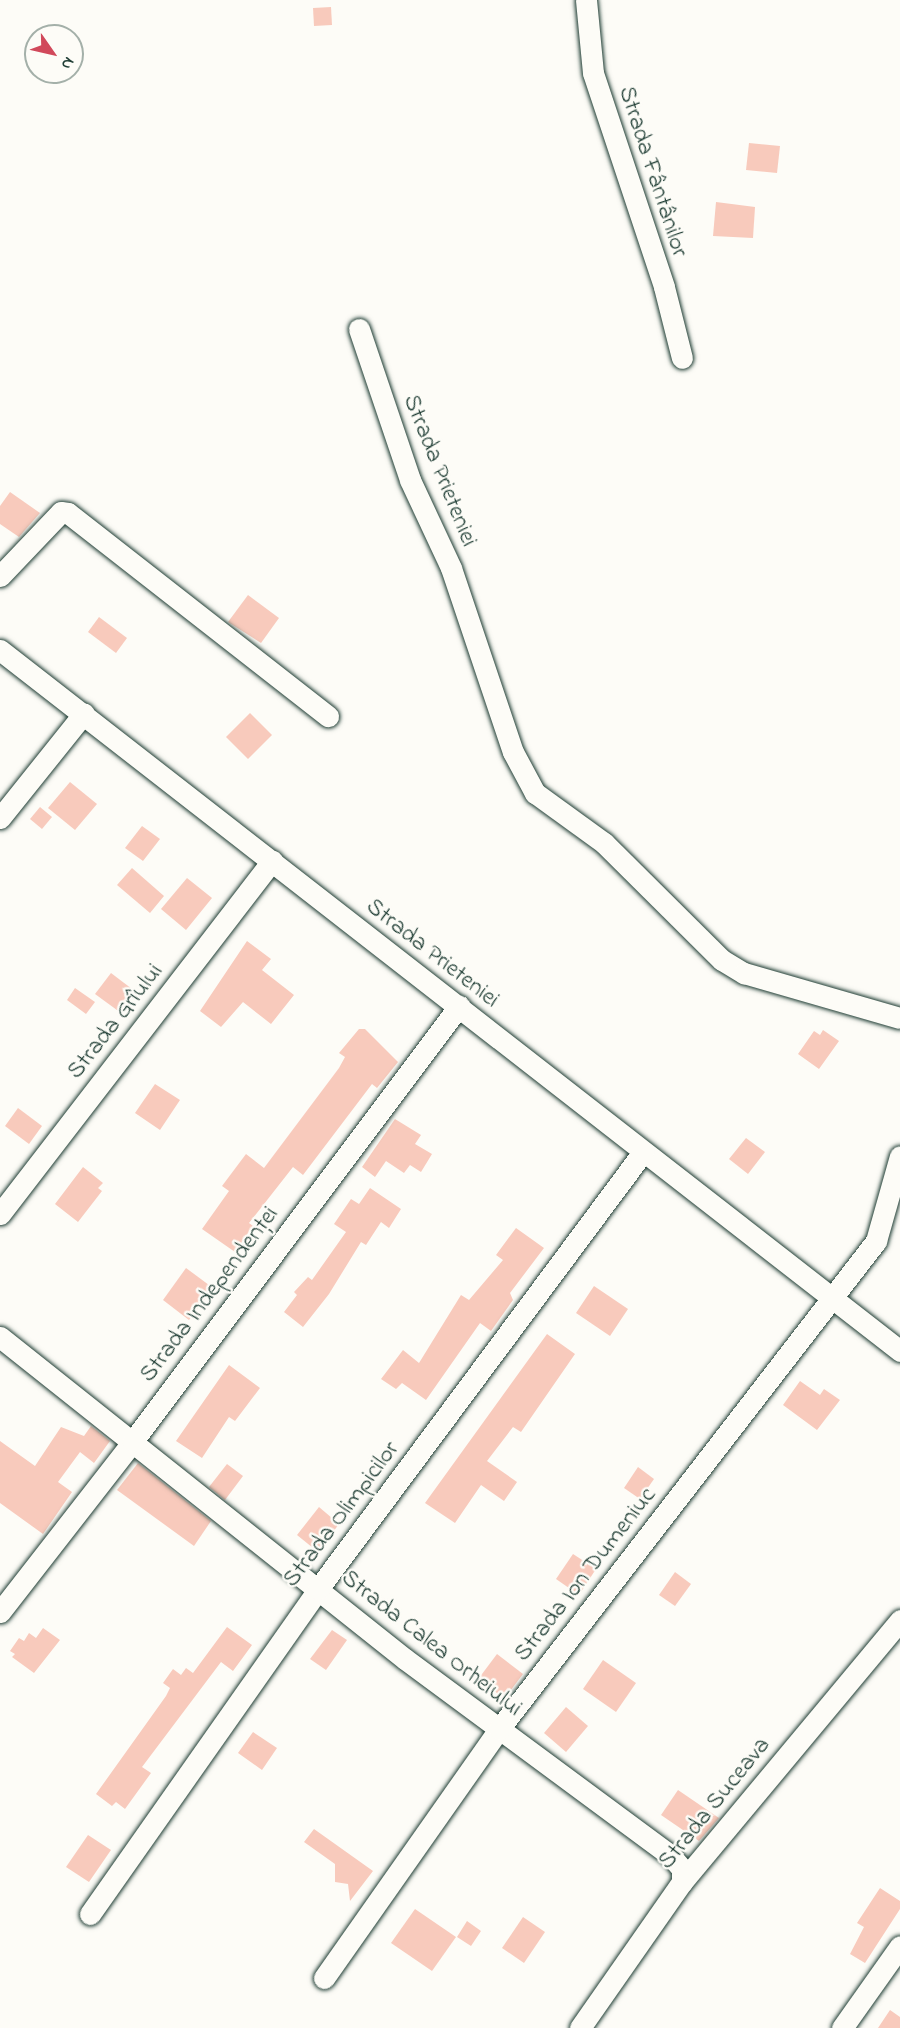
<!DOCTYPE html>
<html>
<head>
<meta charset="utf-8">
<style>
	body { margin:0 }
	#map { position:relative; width:900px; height:2028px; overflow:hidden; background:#fdfcf7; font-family:"Indie Flower",sans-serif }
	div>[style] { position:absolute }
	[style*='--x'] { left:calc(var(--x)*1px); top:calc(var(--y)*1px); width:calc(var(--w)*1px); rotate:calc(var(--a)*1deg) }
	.building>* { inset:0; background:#f8cabc }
	.roads { filter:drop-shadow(0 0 2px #1f3d34) drop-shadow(0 0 2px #1f3d34) }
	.minor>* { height:21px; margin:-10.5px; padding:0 10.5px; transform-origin:10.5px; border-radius:10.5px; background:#fdfcf7 }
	span { translate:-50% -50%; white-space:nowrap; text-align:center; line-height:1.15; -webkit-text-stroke:5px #fdfcf7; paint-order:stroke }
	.street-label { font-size:24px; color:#1f3d34 }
	.north { position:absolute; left:24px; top:24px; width:60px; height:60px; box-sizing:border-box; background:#fdfcf7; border:2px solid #a4b0a9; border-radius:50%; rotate:124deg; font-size:16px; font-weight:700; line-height:24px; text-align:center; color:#1f3d34 }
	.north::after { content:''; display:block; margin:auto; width:21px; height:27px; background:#d1495b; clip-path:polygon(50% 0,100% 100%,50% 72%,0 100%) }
</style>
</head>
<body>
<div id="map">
	<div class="building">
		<div style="clip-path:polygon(331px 7px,332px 25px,314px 26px,313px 8px)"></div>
		<div style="clip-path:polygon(749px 143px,780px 146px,777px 173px,746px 170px)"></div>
		<div style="clip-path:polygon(716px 202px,755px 207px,753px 238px,713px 236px)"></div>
		<div style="clip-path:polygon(10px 492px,40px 513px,19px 537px,0 524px,0 506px)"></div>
		<div style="clip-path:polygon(248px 595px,279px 618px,261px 643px,228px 622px)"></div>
		<div style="clip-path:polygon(99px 617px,127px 638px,116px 653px,88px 632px)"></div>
		<div style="clip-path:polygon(250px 713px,272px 735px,248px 759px,226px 737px)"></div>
		<div style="clip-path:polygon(70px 782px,97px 804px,75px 830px,48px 808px)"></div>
		<div style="clip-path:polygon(40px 807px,52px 817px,42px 829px,30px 819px)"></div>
		<div style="clip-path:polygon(142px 826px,160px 839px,143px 861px,125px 848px)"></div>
		<div style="clip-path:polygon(132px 868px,164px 896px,150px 913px,117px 885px)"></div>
		<div style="clip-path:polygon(187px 878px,212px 898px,186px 930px,161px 909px)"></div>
		<div style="clip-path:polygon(247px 941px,271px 959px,262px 970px,294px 995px,271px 1024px,243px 1002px,221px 1027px,200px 1011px)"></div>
		<div style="clip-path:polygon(111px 973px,136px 992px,121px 1013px,95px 994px)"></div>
		<div style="clip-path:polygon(75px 988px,95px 1002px,86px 1014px,67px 1000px)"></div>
		<div style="clip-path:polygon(359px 1029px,365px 1029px,398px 1062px,377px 1088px,372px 1084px,303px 1175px,293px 1167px,249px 1223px,253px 1226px,235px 1252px,202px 1229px,229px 1191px,222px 1186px,246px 1154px,264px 1168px,339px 1068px,345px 1057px,339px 1053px)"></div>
		<div style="clip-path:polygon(823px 1030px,839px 1041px,819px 1069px,798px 1054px,814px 1031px,820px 1035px)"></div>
		<div style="clip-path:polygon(155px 1084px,180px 1100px,160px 1130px,135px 1113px)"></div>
		<div style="clip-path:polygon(18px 1108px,42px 1126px,29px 1144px,5px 1126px)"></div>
		<div style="clip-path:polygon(395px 1119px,421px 1135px,415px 1144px,432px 1154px,421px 1172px,410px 1165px,404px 1173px,386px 1161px,375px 1177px,362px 1167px)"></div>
		<div style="clip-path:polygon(746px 1138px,765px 1152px,748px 1174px,729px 1159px)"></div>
		<div style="clip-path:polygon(83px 1167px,103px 1183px,98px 1188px,102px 1191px,78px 1222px,55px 1204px)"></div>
		<div style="clip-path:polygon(370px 1188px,401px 1209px,389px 1228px,381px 1222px,366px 1245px,361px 1242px,329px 1294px,303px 1327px,284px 1312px,297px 1295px,294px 1292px,308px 1277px,312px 1280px,346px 1232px,334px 1224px,351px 1199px,359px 1204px)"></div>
		<div style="clip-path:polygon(516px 1228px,544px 1248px,510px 1293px,513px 1300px,491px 1331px,480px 1323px,426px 1400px,402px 1383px,396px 1389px,381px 1379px,403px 1350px,419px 1363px,461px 1295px,469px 1300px,503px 1260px,496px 1255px)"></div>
		<div style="clip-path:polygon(186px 1268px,213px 1288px,189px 1320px,163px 1300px)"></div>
		<div style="clip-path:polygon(594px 1286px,628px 1309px,610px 1336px,576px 1313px)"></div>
		<div style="clip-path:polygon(547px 1334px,575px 1354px,521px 1432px,513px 1427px,487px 1461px,517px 1482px,504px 1501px,481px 1485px,455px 1523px,425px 1503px)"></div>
		<div style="clip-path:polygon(229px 1365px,260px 1388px,235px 1421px,229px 1417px,202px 1458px,176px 1441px)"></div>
		<div style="clip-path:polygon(800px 1381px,820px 1395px,824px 1389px,840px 1400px,817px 1430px,783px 1405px)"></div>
		<div style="clip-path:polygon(91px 1426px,110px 1441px,94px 1463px,80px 1452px,58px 1482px,72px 1492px,43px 1534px,0 1503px,0 1441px,35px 1466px,61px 1427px,84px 1436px)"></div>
		<div style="clip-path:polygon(138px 1463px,211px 1521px,194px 1546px,117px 1490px)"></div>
		<div style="clip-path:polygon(227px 1464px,243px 1476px,225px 1500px,209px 1487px)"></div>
		<div style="clip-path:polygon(638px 1467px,654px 1479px,640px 1499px,624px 1488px)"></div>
		<div style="clip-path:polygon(319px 1507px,339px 1524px,318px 1552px,297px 1535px)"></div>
		<div style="clip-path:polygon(573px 1554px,596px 1569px,579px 1595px,556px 1579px)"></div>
		<div style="clip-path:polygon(675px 1572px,691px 1584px,675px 1606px,659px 1595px)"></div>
		<div style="clip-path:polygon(227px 1627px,252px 1645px,233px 1671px,221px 1662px,142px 1767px,151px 1773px,125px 1809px,116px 1802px,112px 1806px,96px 1794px,166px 1696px,170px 1688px,163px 1683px,173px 1669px,181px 1675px,186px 1668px,193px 1673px)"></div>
		<div style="clip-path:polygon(43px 1628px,60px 1640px,34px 1673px,12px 1657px,15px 1654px,10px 1651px,19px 1638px,24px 1641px,29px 1633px,36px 1638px)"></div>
		<div style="clip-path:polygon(332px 1630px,347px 1640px,326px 1670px,310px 1659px)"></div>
		<div style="clip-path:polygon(497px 1654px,523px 1674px,504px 1699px,479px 1678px)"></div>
		<div style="clip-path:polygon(603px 1660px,636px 1683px,616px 1712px,583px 1689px)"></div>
		<div style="clip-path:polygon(566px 1707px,588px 1726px,566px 1752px,544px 1733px)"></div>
		<div style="clip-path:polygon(253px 1732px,277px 1748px,262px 1770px,238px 1753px)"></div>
		<div style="clip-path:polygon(678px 1790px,719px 1818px,699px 1841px,661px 1815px)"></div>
		<div style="clip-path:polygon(314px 1829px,373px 1871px,350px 1901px,348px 1884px,335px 1882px,335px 1864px,304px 1842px)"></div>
		<div style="clip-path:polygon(88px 1835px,111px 1850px,89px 1882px,66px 1867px)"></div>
		<div style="clip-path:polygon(880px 1888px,900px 1901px,900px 1909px,865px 1963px,850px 1954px,864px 1927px,857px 1923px)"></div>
		<div style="clip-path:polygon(415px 1909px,456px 1937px,432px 1971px,391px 1943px)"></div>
		<div style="clip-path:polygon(523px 1917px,545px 1932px,524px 1963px,502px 1948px)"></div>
		<div style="clip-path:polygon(467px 1921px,481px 1931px,471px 1946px,457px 1937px)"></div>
		<div style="clip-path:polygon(890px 2010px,900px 2017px,900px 2028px,878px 2028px)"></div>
	</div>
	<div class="roads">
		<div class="minor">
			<div style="--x:586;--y:0;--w:73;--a:84.5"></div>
			<div style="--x:593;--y:73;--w:225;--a:71.6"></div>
			<div style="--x:664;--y:287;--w:73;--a:75.8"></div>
			<div style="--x:359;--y:329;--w:159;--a:71.3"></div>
			<div style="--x:410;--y:480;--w:97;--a:65"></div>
			<div style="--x:451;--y:568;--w:194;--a:71.4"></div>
			<div style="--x:513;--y:752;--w:47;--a:61.8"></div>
			<div style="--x:535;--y:793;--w:85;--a:35.9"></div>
			<div style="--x:604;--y:843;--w:166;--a:44.8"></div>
			<div style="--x:722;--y:960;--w:26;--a:31"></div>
			<div style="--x:744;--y:973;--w:162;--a:16.1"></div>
			<div style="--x:0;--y:576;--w:88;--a:-46.4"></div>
			<div style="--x:61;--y:512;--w:7;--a:8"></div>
			<div style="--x:68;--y:513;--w:330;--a:38"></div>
			<div style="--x:0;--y:650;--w:1141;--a:37.91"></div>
			<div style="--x:0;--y:818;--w:134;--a:-51.3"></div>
			<div style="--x:0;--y:1214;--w:446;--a:-52.4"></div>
			<div style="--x:0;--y:1337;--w:517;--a:38.49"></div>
			<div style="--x:405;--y:1659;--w:330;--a:36.5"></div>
			<div style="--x:670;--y:1855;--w:18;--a:49"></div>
			<div style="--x:682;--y:1869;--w:13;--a:90"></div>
			<div style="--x:0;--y:1612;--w:217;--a:-52.1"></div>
			<div style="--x:133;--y:1441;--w:544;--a:-53.15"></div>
			<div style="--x:90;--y:1914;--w:397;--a:-54.9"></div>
			<div style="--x:318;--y:1589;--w:545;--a:-53.36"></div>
			<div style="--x:324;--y:1978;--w:304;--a:-54.9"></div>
			<div style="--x:499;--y:1729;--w:617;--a:-52.31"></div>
			<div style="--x:876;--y:1241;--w:88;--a:-74.2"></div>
			<div style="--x:580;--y:2028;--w:178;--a:-55.1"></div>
			<div style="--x:682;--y:1882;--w:341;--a:-50.2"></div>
			<div style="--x:842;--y:2028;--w:100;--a:-54.7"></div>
		</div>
	</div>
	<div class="street-label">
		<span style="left:652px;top:172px;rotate:72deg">Strada Fântânilor</span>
		<span style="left:439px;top:471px;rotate:68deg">Strada Prieteniei</span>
		<span style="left:432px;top:954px;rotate:38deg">Strada Prieteniei</span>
		<span style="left:116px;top:1022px;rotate:-52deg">Strada Grîului</span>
		<span style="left:210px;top:1295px;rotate:-53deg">Strada Independenței</span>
		<span style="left:342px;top:1515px;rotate:-53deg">Strada Olimpicilor</span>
		<span style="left:586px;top:1575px;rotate:-52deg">Strada Ion Dumeniuc</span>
		<span style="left:431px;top:1644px;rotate:38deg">Strada Calea Orheiului</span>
		<span style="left:715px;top:1804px;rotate:-51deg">Strada Suceava</span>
	</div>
	<div class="north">N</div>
</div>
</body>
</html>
